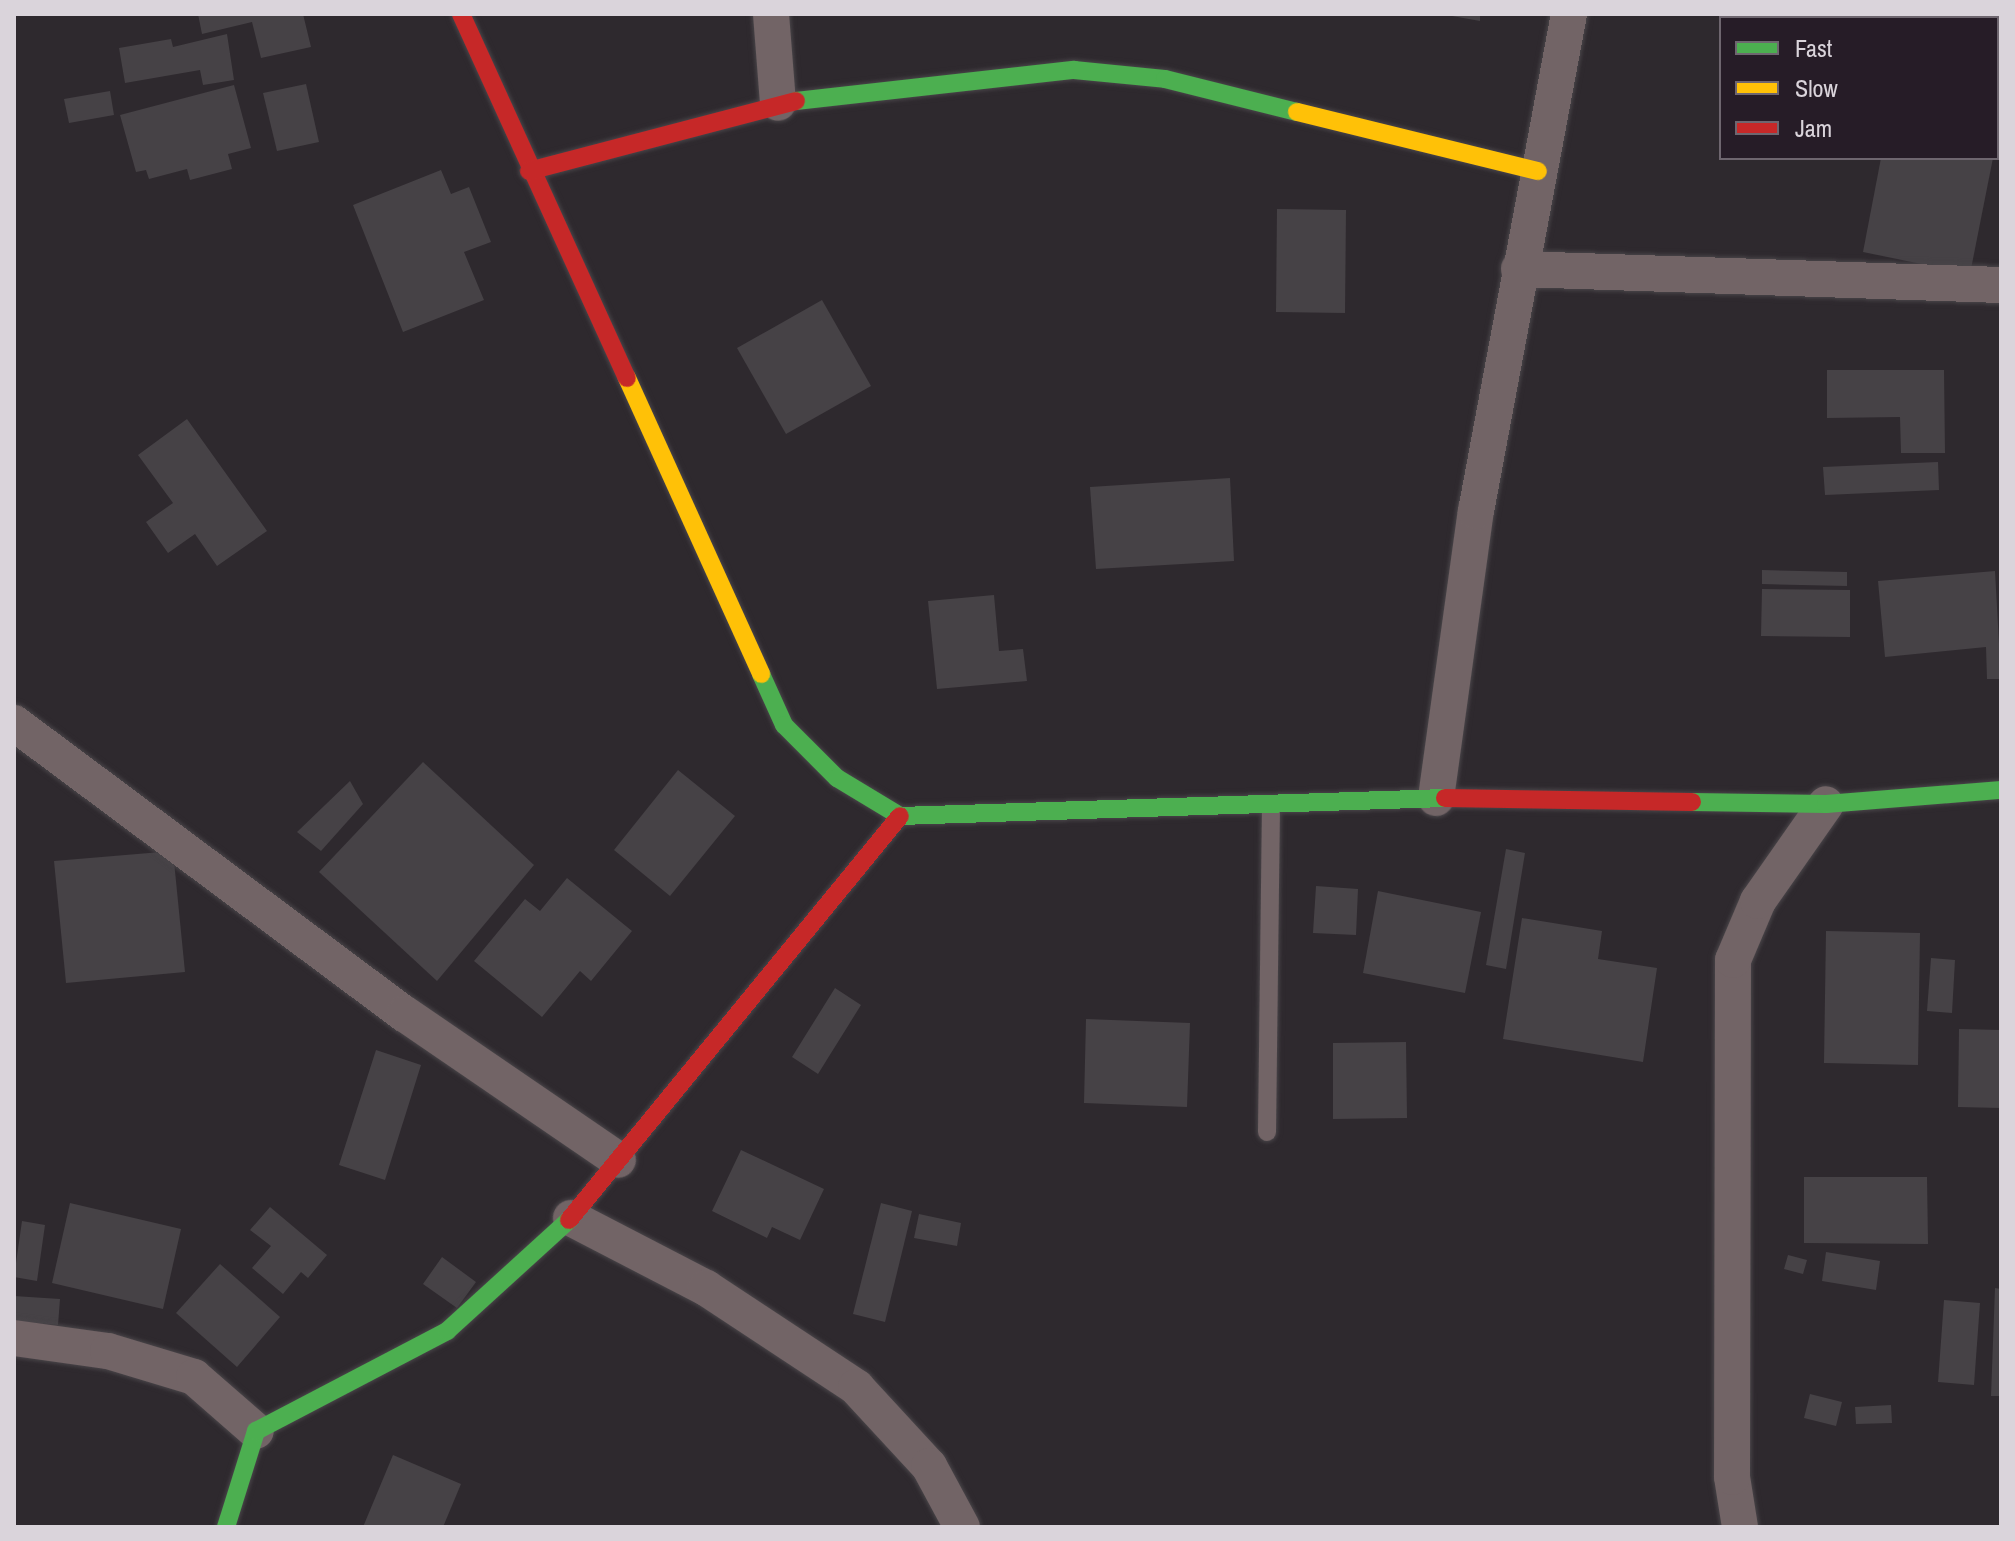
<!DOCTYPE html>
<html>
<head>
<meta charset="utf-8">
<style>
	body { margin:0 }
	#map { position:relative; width:2015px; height:1541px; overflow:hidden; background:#2e292e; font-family:"Archivo Narrow",sans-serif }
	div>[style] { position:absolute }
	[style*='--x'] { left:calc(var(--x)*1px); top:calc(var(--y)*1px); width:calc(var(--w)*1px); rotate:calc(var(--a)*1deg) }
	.building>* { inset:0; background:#464246 }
	.roads { filter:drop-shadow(0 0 2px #494549) drop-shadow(0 0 2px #494549) }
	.lane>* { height:18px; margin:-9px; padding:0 9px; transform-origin:9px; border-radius:9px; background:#726466 }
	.street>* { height:36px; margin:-18px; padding:0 18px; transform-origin:18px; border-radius:18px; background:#726466 }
	.fast>* { height:18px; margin:-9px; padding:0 9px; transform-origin:9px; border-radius:9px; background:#4caf50 }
	.slow>* { height:18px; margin:-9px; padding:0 9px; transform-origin:9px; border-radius:9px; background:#ffc107 }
	.jam>* { height:18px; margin:-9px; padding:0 9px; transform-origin:9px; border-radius:9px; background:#c62828 }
	span { translate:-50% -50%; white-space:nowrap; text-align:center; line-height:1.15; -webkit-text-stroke:6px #261c27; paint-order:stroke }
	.frame { position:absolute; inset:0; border:16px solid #dad4db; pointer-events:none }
	.legend { position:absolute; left:1719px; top:16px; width:280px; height:144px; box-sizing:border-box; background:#261c27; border:2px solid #6e666f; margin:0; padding:10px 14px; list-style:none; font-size:24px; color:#dad4db }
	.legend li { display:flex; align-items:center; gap:16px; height:40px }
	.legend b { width:40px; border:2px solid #6e666f }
</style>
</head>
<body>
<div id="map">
	<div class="building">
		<div style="clip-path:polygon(198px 14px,303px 14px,311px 47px,261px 58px,252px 22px,202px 34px)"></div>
		<div style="clip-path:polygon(1441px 14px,1480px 14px,1480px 21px)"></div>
		<div style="clip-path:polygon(227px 34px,234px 80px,203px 85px,200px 70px,125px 83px,119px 48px,171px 39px,173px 47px)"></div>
		<div style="clip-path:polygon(1997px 37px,2001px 38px,1998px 128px,1997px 128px)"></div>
		<div style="clip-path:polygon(306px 84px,319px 142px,277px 151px,263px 93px)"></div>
		<div style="clip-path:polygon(234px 85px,251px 148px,228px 154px,232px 169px,190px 180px,187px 169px,149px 179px,146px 170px,136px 172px,120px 115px)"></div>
		<div style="clip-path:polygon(110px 91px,114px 115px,69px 123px,64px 99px)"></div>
		<div style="clip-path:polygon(1881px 158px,1993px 158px,1970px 274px,1863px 252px)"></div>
		<div style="clip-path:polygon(441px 170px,451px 194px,469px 187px,491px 242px,464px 252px,484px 300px,403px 332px,353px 205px)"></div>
		<div style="clip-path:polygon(1277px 209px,1346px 210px,1345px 313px,1276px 312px)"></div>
		<div style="clip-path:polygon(822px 300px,871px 386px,786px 434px,737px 348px)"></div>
		<div style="clip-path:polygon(1827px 370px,1944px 370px,1945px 453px,1901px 453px,1900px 417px,1827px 418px)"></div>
		<div style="clip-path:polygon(187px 419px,267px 531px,217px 566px,195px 534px,168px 553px,146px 522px,173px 503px,138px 455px)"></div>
		<div style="clip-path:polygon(1938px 462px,1939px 490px,1825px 495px,1823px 467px)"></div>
		<div style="clip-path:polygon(1230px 478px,1234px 561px,1096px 569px,1090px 487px)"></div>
		<div style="clip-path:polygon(1762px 570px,1847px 572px,1847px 586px,1762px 584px)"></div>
		<div style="clip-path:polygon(1995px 571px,2001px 679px,1987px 679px,1986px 647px,1885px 657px,1878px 581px)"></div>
		<div style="clip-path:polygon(1762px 589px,1850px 590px,1850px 637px,1761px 636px)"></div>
		<div style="clip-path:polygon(994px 595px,999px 651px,1023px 649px,1027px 681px,937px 689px,928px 601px)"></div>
		<div style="clip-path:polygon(423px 762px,534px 865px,437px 981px,319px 872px)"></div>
		<div style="clip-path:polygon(678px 770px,735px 816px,670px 896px,614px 850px)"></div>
		<div style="clip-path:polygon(350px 781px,363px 804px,321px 851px,297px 832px)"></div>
		<div style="clip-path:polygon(1506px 849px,1525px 853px,1506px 969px,1486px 965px)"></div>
		<div style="clip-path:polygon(173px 851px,185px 972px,66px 983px,54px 861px)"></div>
		<div style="clip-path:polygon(567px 878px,632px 931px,591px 981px,580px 971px,542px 1017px,474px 961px,525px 899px,540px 911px)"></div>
		<div style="clip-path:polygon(1316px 886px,1358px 889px,1356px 935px,1313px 933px)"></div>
		<div style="clip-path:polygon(1378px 891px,1481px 912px,1465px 993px,1363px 973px)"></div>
		<div style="clip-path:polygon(1522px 918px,1602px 931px,1598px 959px,1657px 968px,1643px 1062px,1503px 1039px)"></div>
		<div style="clip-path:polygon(1826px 931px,1920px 933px,1918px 1065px,1824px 1063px)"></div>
		<div style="clip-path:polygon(1931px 958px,1955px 960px,1952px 1013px,1927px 1011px)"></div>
		<div style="clip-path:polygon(835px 988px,861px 1005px,818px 1074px,792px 1057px)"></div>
		<div style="clip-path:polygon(1086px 1019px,1190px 1023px,1187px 1107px,1084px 1103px)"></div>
		<div style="clip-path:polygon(1959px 1029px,2001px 1030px,2001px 1108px,1958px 1107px)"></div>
		<div style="clip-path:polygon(1406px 1042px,1407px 1118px,1333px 1119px,1333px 1043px)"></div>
		<div style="clip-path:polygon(376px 1050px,421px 1065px,385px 1180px,339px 1165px)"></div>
		<div style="clip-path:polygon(741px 1150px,824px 1189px,800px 1240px,772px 1227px,767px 1238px,712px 1211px)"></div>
		<div style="clip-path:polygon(1804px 1177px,1927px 1177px,1928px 1244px,1804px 1243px)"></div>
		<div style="clip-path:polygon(70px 1203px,181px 1229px,163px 1309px,52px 1283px)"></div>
		<div style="clip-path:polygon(881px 1203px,912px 1211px,885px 1322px,853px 1314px)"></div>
		<div style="clip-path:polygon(270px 1207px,327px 1255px,308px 1278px,301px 1272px,283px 1294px,252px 1268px,271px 1246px,250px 1230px)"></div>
		<div style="clip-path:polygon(919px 1214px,961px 1223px,957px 1246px,914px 1238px)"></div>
		<div style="clip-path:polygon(22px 1221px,45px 1225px,37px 1281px,14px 1277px)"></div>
		<div style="clip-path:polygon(1826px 1252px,1880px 1261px,1876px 1290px,1822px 1281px)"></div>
		<div style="clip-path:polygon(1788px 1255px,1807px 1260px,1803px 1274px,1784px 1269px)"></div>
		<div style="clip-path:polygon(442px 1257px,476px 1282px,457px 1308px,423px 1284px)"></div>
		<div style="clip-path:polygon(220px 1264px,280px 1317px,237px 1367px,176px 1313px)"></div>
		<div style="clip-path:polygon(1995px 1288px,2001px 1289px,2001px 1396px,1991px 1396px)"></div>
		<div style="clip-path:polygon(14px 1296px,60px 1299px,58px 1325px,14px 1321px)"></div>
		<div style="clip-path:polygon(1944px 1300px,1980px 1303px,1974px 1385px,1938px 1382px)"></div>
		<div style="clip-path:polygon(1810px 1394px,1842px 1402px,1836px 1426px,1804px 1418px)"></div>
		<div style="clip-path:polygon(1891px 1405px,1892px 1423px,1856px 1424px,1855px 1407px)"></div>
		<div style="clip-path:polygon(393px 1455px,461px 1484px,443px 1527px,363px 1527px)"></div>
	</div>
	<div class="roads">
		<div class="lane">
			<div style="--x:1267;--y:1132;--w:328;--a:-89.3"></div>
		</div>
		<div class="street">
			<div style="--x:771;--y:14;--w:89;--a:85.5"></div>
			<div style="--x:1519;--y:269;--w:482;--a:1.9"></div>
			<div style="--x:14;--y:723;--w:487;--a:36.7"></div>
			<div style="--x:405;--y:1014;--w:258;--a:34.4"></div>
			<div style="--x:1436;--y:798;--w:290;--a:-82.1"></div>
			<div style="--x:1476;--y:511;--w:506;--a:-79.4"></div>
			<div style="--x:571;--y:1218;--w:152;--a:27.4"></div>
			<div style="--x:706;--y:1288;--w:180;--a:33.4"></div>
			<div style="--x:856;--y:1387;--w:108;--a:47.3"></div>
			<div style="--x:929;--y:1466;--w:69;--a:61.6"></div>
			<div style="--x:14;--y:1338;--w:95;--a:7.9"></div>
			<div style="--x:108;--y:1351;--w:90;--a:16.8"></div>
			<div style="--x:194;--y:1377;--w:82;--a:41.1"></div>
			<div style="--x:1740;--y:1527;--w:51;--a:-99.1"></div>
			<div style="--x:1732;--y:1477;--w:517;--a:-89.89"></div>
			<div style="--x:1733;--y:960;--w:64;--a:-67"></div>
			<div style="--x:1758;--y:901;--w:118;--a:-55"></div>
		</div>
		<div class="fast">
			<div style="--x:796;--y:101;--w:280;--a:-6.4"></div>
			<div style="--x:1074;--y:70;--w:91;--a:5.6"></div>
			<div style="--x:1165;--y:79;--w:136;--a:14"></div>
			<div style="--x:761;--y:674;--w:56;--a:65.7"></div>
			<div style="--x:784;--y:725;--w:75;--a:45"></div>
			<div style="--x:837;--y:778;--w:74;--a:31.1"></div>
			<div style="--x:900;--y:816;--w:545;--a:-1.89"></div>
			<div style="--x:1692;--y:802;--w:134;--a:0.9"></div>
			<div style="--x:1826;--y:804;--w:176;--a:-4.6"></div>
			<div style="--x:226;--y:1527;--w:101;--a:-72.6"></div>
			<div style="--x:256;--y:1431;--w:216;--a:-27.6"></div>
			<div style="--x:447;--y:1331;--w:165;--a:-42.3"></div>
		</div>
		<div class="slow">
			<div style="--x:1297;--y:112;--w:248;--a:13.8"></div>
			<div style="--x:627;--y:378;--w:325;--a:65.6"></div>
		</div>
		<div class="jam">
			<div style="--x:461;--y:14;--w:400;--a:65.5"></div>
			<div style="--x:529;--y:171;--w:276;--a:-14.7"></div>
			<div style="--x:1445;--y:798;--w:247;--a:0.9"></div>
			<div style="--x:569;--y:1220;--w:522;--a:-50.67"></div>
		</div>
	</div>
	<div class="frame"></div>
	<ul class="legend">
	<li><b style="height:10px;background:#4caf50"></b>Fast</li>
	<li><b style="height:10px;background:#ffc107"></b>Slow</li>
	<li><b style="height:10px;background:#c62828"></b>Jam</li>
	</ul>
</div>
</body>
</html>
